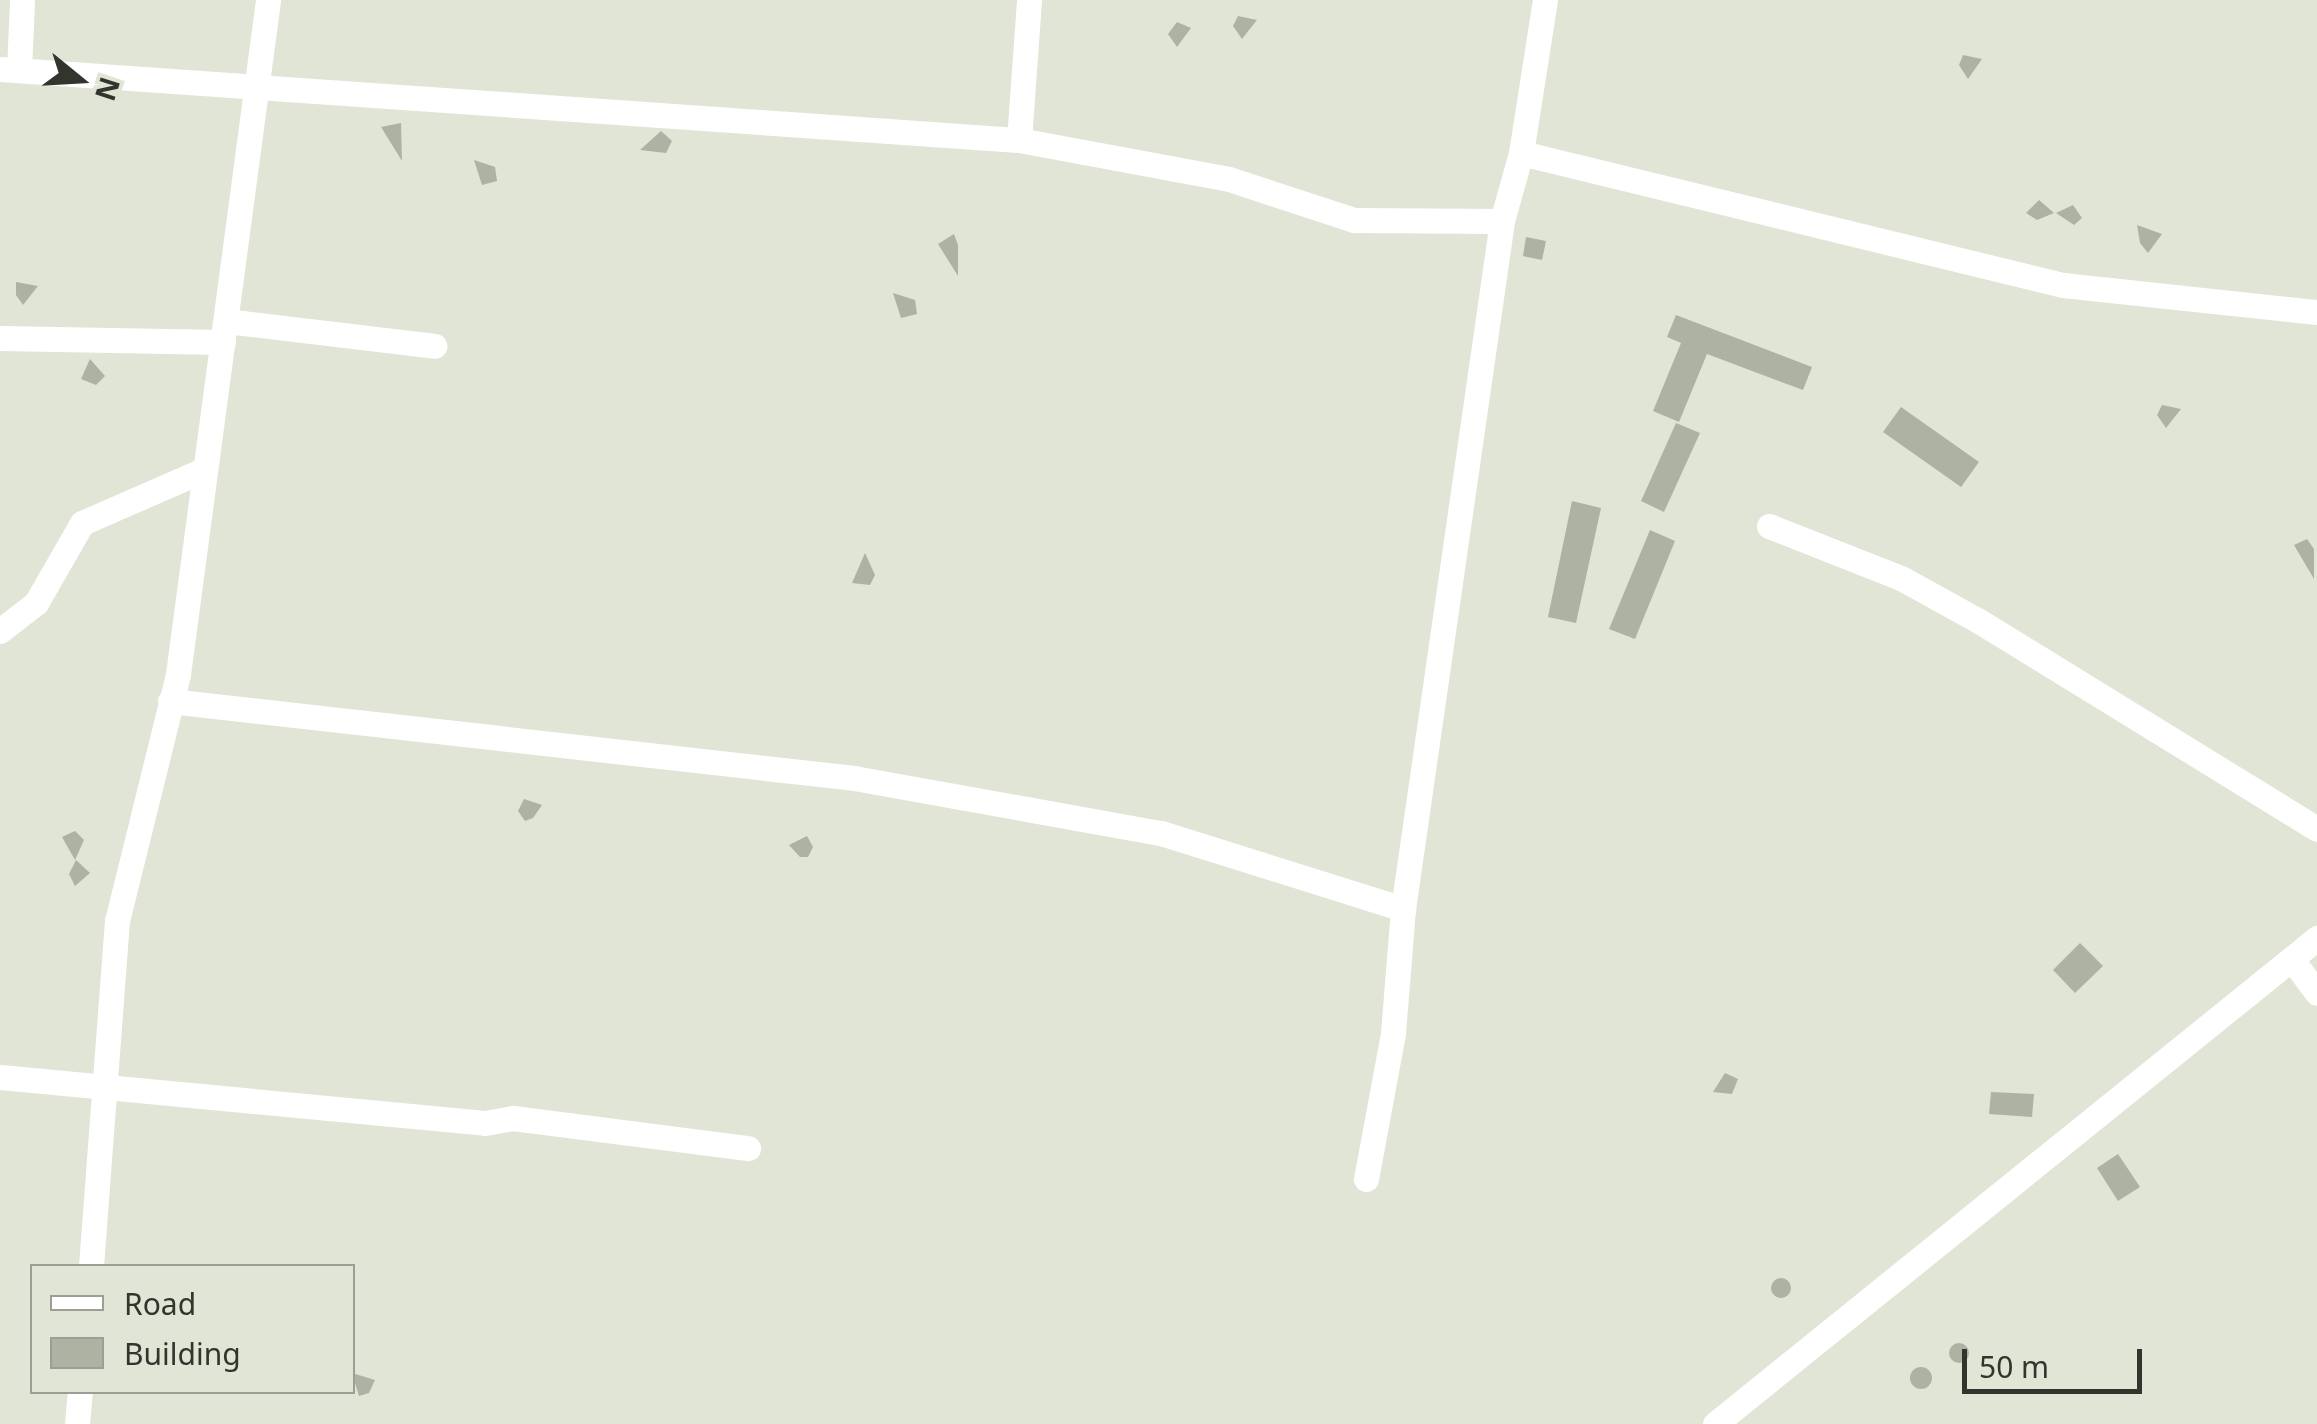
<!DOCTYPE html>
<html>
<head>
<meta charset="utf-8">
<style>
	body { margin:0 }
	#map { position:relative; width:2317px; height:1424px; overflow:hidden; background:#e1e5d5; font-family:"Noto Sans",sans-serif }
	div>[style] { position:absolute }
	[style*='--x'] { left:calc(var(--x)*1px); top:calc(var(--y)*1px); width:calc(var(--w)*1px); rotate:calc(var(--a)*1deg) }
	.building>* { inset:0; background:#adb2a3 }
	.round { border-radius:50% }
	.minor>* { height:25px; margin:-12.5px; padding:0 12.5px; transform-origin:12.5px; border-radius:12.5px; background:#fff }
	span { translate:-50% -50%; white-space:nowrap; text-align:center; line-height:1.15; -webkit-text-stroke:8px #e1e5d5; paint-order:stroke }
	.legend { position:absolute; left:30px; top:1264px; width:325px; height:130px; box-sizing:border-box; background:#e1e5d5; border:2px solid #9b9e92; margin:0; padding:12px 18px; list-style:none; font-size:30px; color:#32342e }
	.legend li { display:flex; align-items:center; gap:20px; height:50px }
	.legend b { width:50px; border:2px solid #9b9e92 }
	.north { position:absolute; left:30px; top:30px; width:100px; height:100px; -webkit-text-stroke:8px #e1e5d5; paint-order:stroke; rotate:108deg; font-size:28px; font-weight:700; line-height:40px; text-align:center; color:#32342e }
	.north::after { content:''; display:block; margin:auto; width:35px; height:45px; background:#32342e; clip-path:polygon(50% 0,100% 100%,50% 72%,0 100%) }
	.scale { position:absolute; left:1962px; top:1349px; width:180px; height:45px; box-sizing:border-box; border:5px solid #32342e; border-top:0; padding-left:12px; font-size:30px; line-height:35px; white-space:nowrap; color:#32342e; -webkit-text-stroke:8px #e1e5d5; paint-order:stroke }
</style>
</head>
<body>
<div id="map">
	<div class="building">
		<div style="clip-path:polygon(1238px 16px,1257px 20px,1242px 39px,1233px 26px)"></div>
		<div style="clip-path:polygon(1177px 22px,1191px 28px,1177px 47px,1168px 34px)"></div>
		<div style="clip-path:polygon(1963px 55px,1982px 59px,1968px 79px,1959px 65px)"></div>
		<div style="clip-path:polygon(401px 123px,402px 161px,381px 127px)"></div>
		<div style="clip-path:polygon(661px 131px,672px 141px,666px 153px,640px 150px)"></div>
		<div style="clip-path:polygon(474px 160px,495px 167px,497px 181px,482px 185px)"></div>
		<div style="clip-path:polygon(2039px 200px,2054px 213px,2037px 220px,2026px 213px)"></div>
		<div style="clip-path:polygon(2073px 205px,2082px 218px,2074px 225px,2056px 213px)"></div>
		<div style="clip-path:polygon(2137px 225px,2162px 234px,2148px 253px,2140px 243px)"></div>
		<div style="clip-path:polygon(954px 234px,958px 245px,958px 276px,938px 244px)"></div>
		<div style="clip-path:polygon(1526px 237px,1546px 241px,1542px 260px,1523px 256px)"></div>
		<div style="clip-path:polygon(16px 282px,38px 286px,23px 305px,16px 295px)"></div>
		<div style="clip-path:polygon(893px 293px,915px 300px,917px 314px,901px 318px)"></div>
		<div style="clip-path:polygon(1676px 315px,1812px 367px,1803px 390px,1707px 354px,1679px 422px,1653px 411px,1681px 343px,1667px 337px)"></div>
		<div style="clip-path:polygon(90px 359px,105px 376px,96px 385px,81px 379px)"></div>
		<div style="clip-path:polygon(2162px 405px,2181px 409px,2166px 428px,2157px 415px)"></div>
		<div style="clip-path:polygon(1901px 407px,1979px 462px,1961px 487px,1883px 432px)"></div>
		<div style="clip-path:polygon(1676px 423px,1700px 433px,1664px 512px,1641px 501px)"></div>
		<div style="clip-path:polygon(1572px 501px,1601px 508px,1576px 623px,1548px 617px)"></div>
		<div style="clip-path:polygon(1650px 530px,1675px 541px,1635px 639px,1609px 629px)"></div>
		<div style="clip-path:polygon(2307px 539px,2314px 549px,2314px 579px,2294px 545px)"></div>
		<div style="clip-path:polygon(865px 553px,875px 575px,870px 585px,852px 583px)"></div>
		<div style="clip-path:polygon(524px 799px,542px 805px,533px 818px,525px 821px,518px 811px)"></div>
		<div style="clip-path:polygon(75px 831px,84px 840px,75px 860px,62px 837px)"></div>
		<div style="clip-path:polygon(807px 836px,813px 847px,808px 857px,800px 857px,789px 845px)"></div>
		<div style="clip-path:polygon(76px 860px,90px 873px,75px 886px,69px 874px)"></div>
		<div style="clip-path:polygon(2080px 943px,2103px 966px,2075px 993px,2053px 970px)"></div>
		<div style="clip-path:polygon(1725px 1073px,1738px 1079px,1732px 1094px,1713px 1092px)"></div>
		<div style="clip-path:polygon(1991px 1092px,2034px 1094px,2032px 1117px,1989px 1114px)"></div>
		<div style="clip-path:polygon(2118px 1154px,2140px 1187px,2118px 1201px,2097px 1168px)"></div>
		<div class="round" style="left:1771px;top:1278px;width:20px;height:20px"></div>
		<div class="round" style="left:1949px;top:1343px;width:20px;height:20px"></div>
		<div class="round" style="left:1910px;top:1367px;width:22px;height:22px"></div>
		<div style="clip-path:polygon(352px 1373px,375px 1380px,369px 1393px,359px 1396px)"></div>
	</div>
	<div class="minor">
		<div style="--x:0;--y:69;--w:1021;--a:3.99"></div>
		<div style="--x:1019;--y:140;--w:214;--a:10.5"></div>
		<div style="--x:1229;--y:179;--w:132;--a:18.2"></div>
		<div style="--x:1354;--y:220;--w:148;--a:0.4"></div>
		<div style="--x:19;--y:70;--w:70;--a:-87.5"></div>
		<div style="--x:1019;--y:140;--w:140;--a:-85.9"></div>
		<div style="--x:1521;--y:153;--w:558;--a:13.69"></div>
		<div style="--x:2063;--y:285;--w:255;--a:6.1"></div>
		<div style="--x:226;--y:321;--w:210;--a:6.8"></div>
		<div style="--x:0;--y:338;--w:223;--a:1"></div>
		<div style="--x:1769;--y:526;--w:142;--a:21.5"></div>
		<div style="--x:1901;--y:578;--w:89;--a:28.9"></div>
		<div style="--x:1979;--y:621;--w:397;--a:31.6"></div>
		<div style="--x:0;--y:631;--w:46;--a:-37.9"></div>
		<div style="--x:36;--y:603;--w:92;--a:-60.1"></div>
		<div style="--x:82;--y:523;--w:130;--a:-23.6"></div>
		<div style="--x:170;--y:701;--w:688;--a:6.42"></div>
		<div style="--x:854;--y:778;--w:312;--a:10.2"></div>
		<div style="--x:1161;--y:833;--w:254;--a:17.4"></div>
		<div style="--x:2293;--y:961;--w:40;--a:53"></div>
		<div style="--x:0;--y:1077;--w:487;--a:5.4"></div>
		<div style="--x:485;--y:1123;--w:28;--a:-10"></div>
		<div style="--x:513;--y:1118;--w:237;--a:7.3"></div>
		<div style="--x:1366;--y:1179;--w:148;--a:-79.5"></div>
		<div style="--x:1393;--y:1033;--w:124;--a:-85.4"></div>
		<div style="--x:1403;--y:909;--w:695;--a:-81.81"></div>
		<div style="--x:1502;--y:221;--w:71;--a:-74.4"></div>
		<div style="--x:1521;--y:153;--w:155;--a:-81.1"></div>
		<div style="--x:91;--y:1266;--w:346;--a:-85.7"></div>
		<div style="--x:117;--y:921;--w:254;--a:-76.1"></div>
		<div style="--x:178;--y:674;--w:680;--a:-82.39"></div>
		<div style="--x:77;--y:1424;--w:32;--a:-85"></div>
		<div style="--x:1715;--y:1424;--w:774;--a:-38.91"></div>
	</div>
	<ul class="legend">
	<li><b style="height:12px;background:#fff"></b>Road</li>
	<li><b style="height:28px;background:#adb2a3"></b>Building</li>
	</ul>
	<div class="north">N</div>
	<div class="scale">50 m</div>
</div>
</body>
</html>
